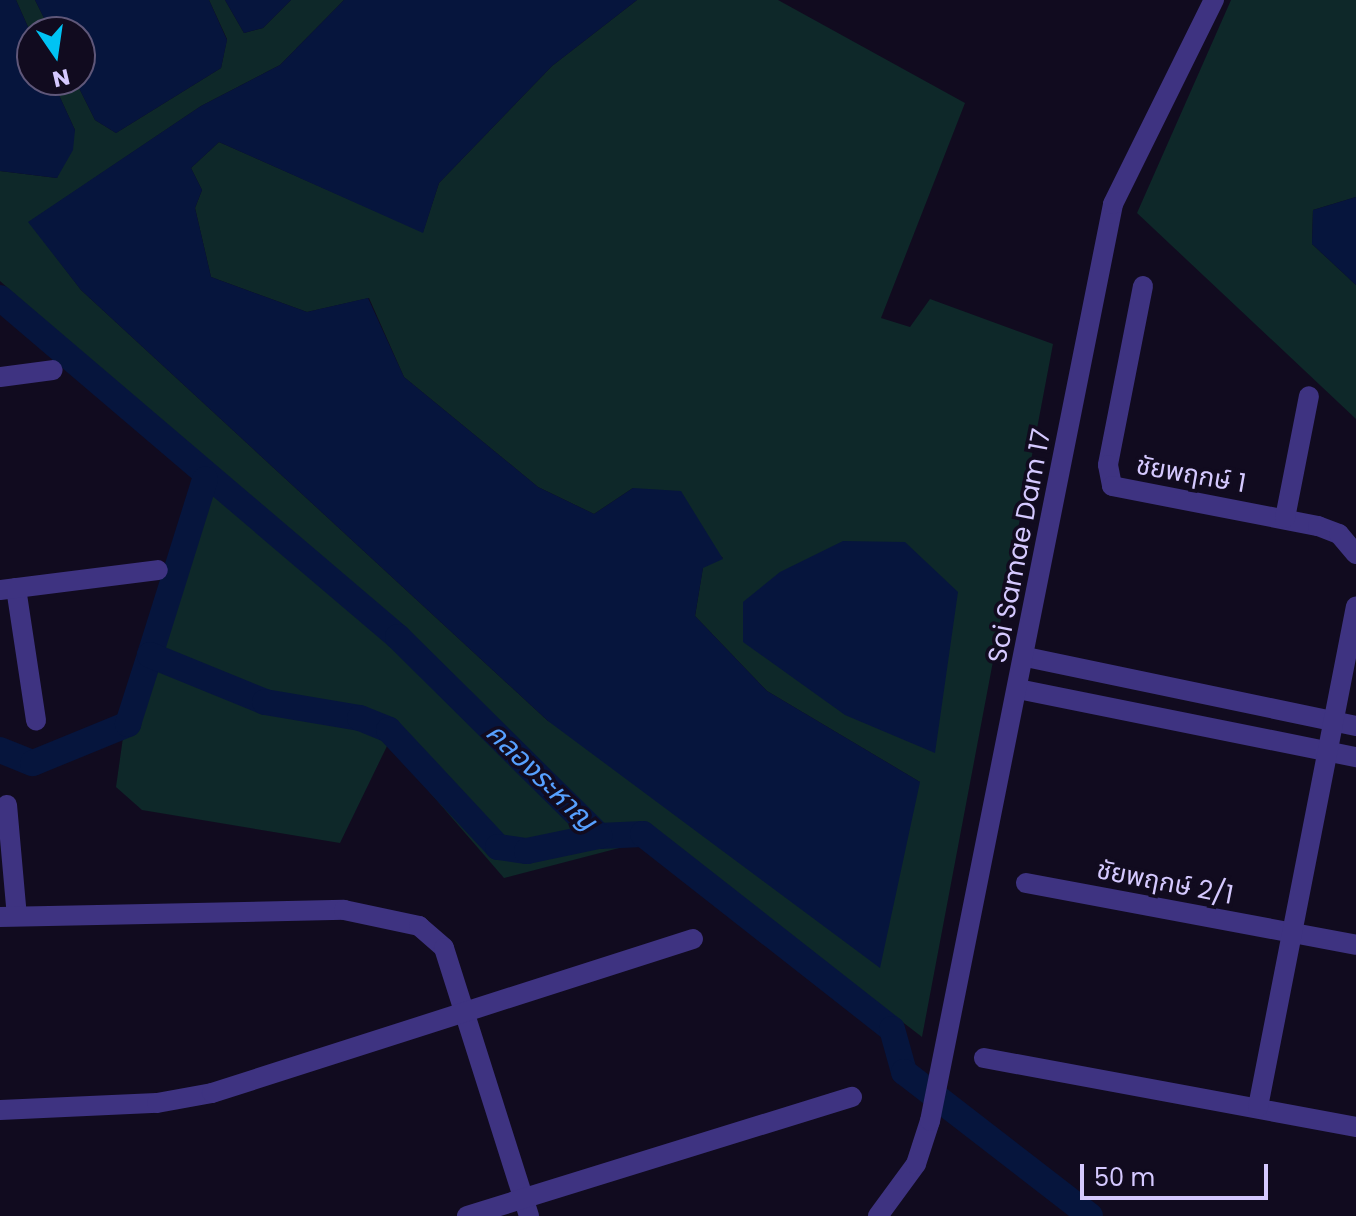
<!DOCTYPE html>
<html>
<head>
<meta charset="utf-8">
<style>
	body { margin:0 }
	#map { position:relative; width:1356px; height:1216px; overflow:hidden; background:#110b1f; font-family:Poppins,"Noto Sans Thai",sans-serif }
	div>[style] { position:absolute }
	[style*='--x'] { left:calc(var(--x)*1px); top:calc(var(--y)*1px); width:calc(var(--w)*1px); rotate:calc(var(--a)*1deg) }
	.green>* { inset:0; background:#0e2829 }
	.water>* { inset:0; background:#06153d }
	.canal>* { height:26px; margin:-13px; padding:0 13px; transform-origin:13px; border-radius:13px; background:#06153d }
	.minor>* { height:20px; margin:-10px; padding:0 10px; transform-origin:10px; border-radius:10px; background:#3e3381 }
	span { translate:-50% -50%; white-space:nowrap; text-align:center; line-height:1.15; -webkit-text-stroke:7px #110b1f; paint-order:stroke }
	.street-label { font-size:26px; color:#d5c9ff }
	.water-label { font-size:28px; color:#57a0ff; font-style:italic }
	.north { position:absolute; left:16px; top:16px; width:80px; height:80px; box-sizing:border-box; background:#110b1f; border:2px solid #5f5779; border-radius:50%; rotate:167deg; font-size:22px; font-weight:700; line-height:32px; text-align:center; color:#d5c9ff }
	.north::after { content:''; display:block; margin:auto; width:28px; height:36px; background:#00c3f4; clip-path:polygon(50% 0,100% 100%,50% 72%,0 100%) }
	.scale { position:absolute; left:1080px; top:1164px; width:188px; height:36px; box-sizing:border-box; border:4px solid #d5c9ff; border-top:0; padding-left:10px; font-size:24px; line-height:28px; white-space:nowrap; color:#d5c9ff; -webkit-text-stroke:6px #110b1f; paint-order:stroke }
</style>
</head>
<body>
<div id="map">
	<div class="green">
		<div style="clip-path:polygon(16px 0,35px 0,51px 32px,32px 36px)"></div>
		<div style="clip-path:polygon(209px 0,225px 0,244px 33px,263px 28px,291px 0,344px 0,280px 65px,201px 106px,29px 222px,81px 290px,548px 721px,920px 782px,767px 691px,695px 616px,703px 567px,723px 558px,633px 488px,594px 514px,538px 487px,404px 377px,369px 298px,307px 312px,211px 277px,195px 208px,202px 190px,191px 168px,219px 142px,423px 232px,439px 183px,552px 66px,637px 0,778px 0,965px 103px,881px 318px,910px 327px,930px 299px,1053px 344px,922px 1037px,642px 821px,623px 847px,504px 878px,388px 744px,340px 843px,142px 810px,116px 787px,132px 674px,198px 481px,215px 471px,0 281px,0 171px,57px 178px,75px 130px,52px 80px,75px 80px,95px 120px,116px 133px,221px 68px,227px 39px)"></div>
		<div style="clip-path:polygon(1231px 0,1356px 0,1356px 197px,1313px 210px,1312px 244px,1356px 285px,1356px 419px,1137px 213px)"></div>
	</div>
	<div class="water">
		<div style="clip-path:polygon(0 0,16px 0,32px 36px,32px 80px,52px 80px,75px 130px,73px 150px,57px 178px,0 171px)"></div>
		<div style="clip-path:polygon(35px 0,209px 0,227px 40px,221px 68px,116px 133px,95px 120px,75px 80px,80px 32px,51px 32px)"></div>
		<div style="clip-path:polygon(225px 0,291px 0,263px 28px,244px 33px)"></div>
		<div style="clip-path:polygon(344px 0,637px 0,552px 66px,439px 183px,423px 233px,219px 142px,191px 168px,202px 190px,195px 208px,211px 277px,307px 312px,368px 298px,404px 377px,538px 487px,594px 514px,633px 488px,681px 491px,723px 559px,703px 568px,695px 616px,767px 691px,920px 782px,880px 968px,548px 721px,81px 290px,28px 222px,201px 106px,280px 65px)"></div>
		<div style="clip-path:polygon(1356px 197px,1356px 285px,1312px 244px,1313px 210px)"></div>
		<div style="clip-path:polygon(843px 541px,905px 542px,958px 592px,935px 753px,845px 715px,743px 642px,743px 602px,780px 572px)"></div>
	</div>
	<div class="canal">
		<div style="--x:0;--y:298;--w:523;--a:40.42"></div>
		<div style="--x:398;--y:637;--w:283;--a:44.7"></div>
		<div style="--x:599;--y:836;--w:44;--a:-2.6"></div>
		<div style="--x:643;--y:834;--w:316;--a:38.1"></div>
		<div style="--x:892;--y:1029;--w:45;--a:74.4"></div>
		<div style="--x:904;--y:1072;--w:235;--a:37.7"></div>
		<div style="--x:150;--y:655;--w:184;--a:-72.6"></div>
		<div style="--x:0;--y:750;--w:35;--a:22"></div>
		<div style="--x:33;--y:763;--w:103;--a:-22.3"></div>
		<div style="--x:128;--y:724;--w:72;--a:-72.3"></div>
		<div style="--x:150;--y:655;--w:124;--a:22.2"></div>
		<div style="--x:265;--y:702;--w:96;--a:9.6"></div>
		<div style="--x:360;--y:718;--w:31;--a:22"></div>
		<div style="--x:389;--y:730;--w:160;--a:47"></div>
		<div style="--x:498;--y:847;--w:29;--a:8"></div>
		<div style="--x:527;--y:851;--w:74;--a:-11.8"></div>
	</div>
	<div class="minor">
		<div style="--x:1143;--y:286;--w:182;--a:101.1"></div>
		<div style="--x:1108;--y:465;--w:21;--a:79"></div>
		<div style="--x:1112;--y:486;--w:210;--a:11"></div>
		<div style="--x:1318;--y:526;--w:22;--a:21"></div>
		<div style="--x:1339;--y:534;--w:26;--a:50"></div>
		<div style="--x:0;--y:377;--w:53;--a:-7.5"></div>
		<div style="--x:1285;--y:518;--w:124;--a:-78.9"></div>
		<div style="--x:16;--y:588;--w:134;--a:81.4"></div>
		<div style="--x:0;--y:590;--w:159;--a:-7.2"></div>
		<div style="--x:1026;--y:657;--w:337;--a:11.8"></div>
		<div style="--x:1018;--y:689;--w:345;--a:11.4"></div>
		<div style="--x:7;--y:805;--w:111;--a:84.9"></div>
		<div style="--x:1026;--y:883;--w:336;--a:10.6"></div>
		<div style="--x:0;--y:917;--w:344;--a:-1.2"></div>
		<div style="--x:344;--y:910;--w:77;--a:12"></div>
		<div style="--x:419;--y:926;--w:33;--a:41"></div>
		<div style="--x:444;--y:948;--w:281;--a:72.4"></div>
		<div style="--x:984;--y:1058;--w:378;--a:10.5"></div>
		<div style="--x:1258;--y:1107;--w:510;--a:-78.93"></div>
		<div style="--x:0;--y:1110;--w:157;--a:-2.6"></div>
		<div style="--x:157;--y:1103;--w:56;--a:-10.3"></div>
		<div style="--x:212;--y:1093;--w:505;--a:-17.75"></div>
		<div style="--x:467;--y:1216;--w:403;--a:-17.2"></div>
		<div style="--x:878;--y:1216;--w:64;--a:-53.8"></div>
		<div style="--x:916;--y:1164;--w:45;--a:-72"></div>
		<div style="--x:930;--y:1121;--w:935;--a:-78.71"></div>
		<div style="--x:1113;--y:204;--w:228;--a:-63.7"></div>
	</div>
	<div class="street-label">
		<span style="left:1191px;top:475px;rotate:10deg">ชัยพฤกษ์ 1</span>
		<span style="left:1020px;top:546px;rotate:-79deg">Soi Samae Dam 17</span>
		<span style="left:1165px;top:883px;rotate:11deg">ชัยพฤกษ์ 2/1</span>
	</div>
	<div class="water-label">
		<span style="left:541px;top:777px;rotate:44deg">คลองระหาญ</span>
	</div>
	<div class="north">N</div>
	<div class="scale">50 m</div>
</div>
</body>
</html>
